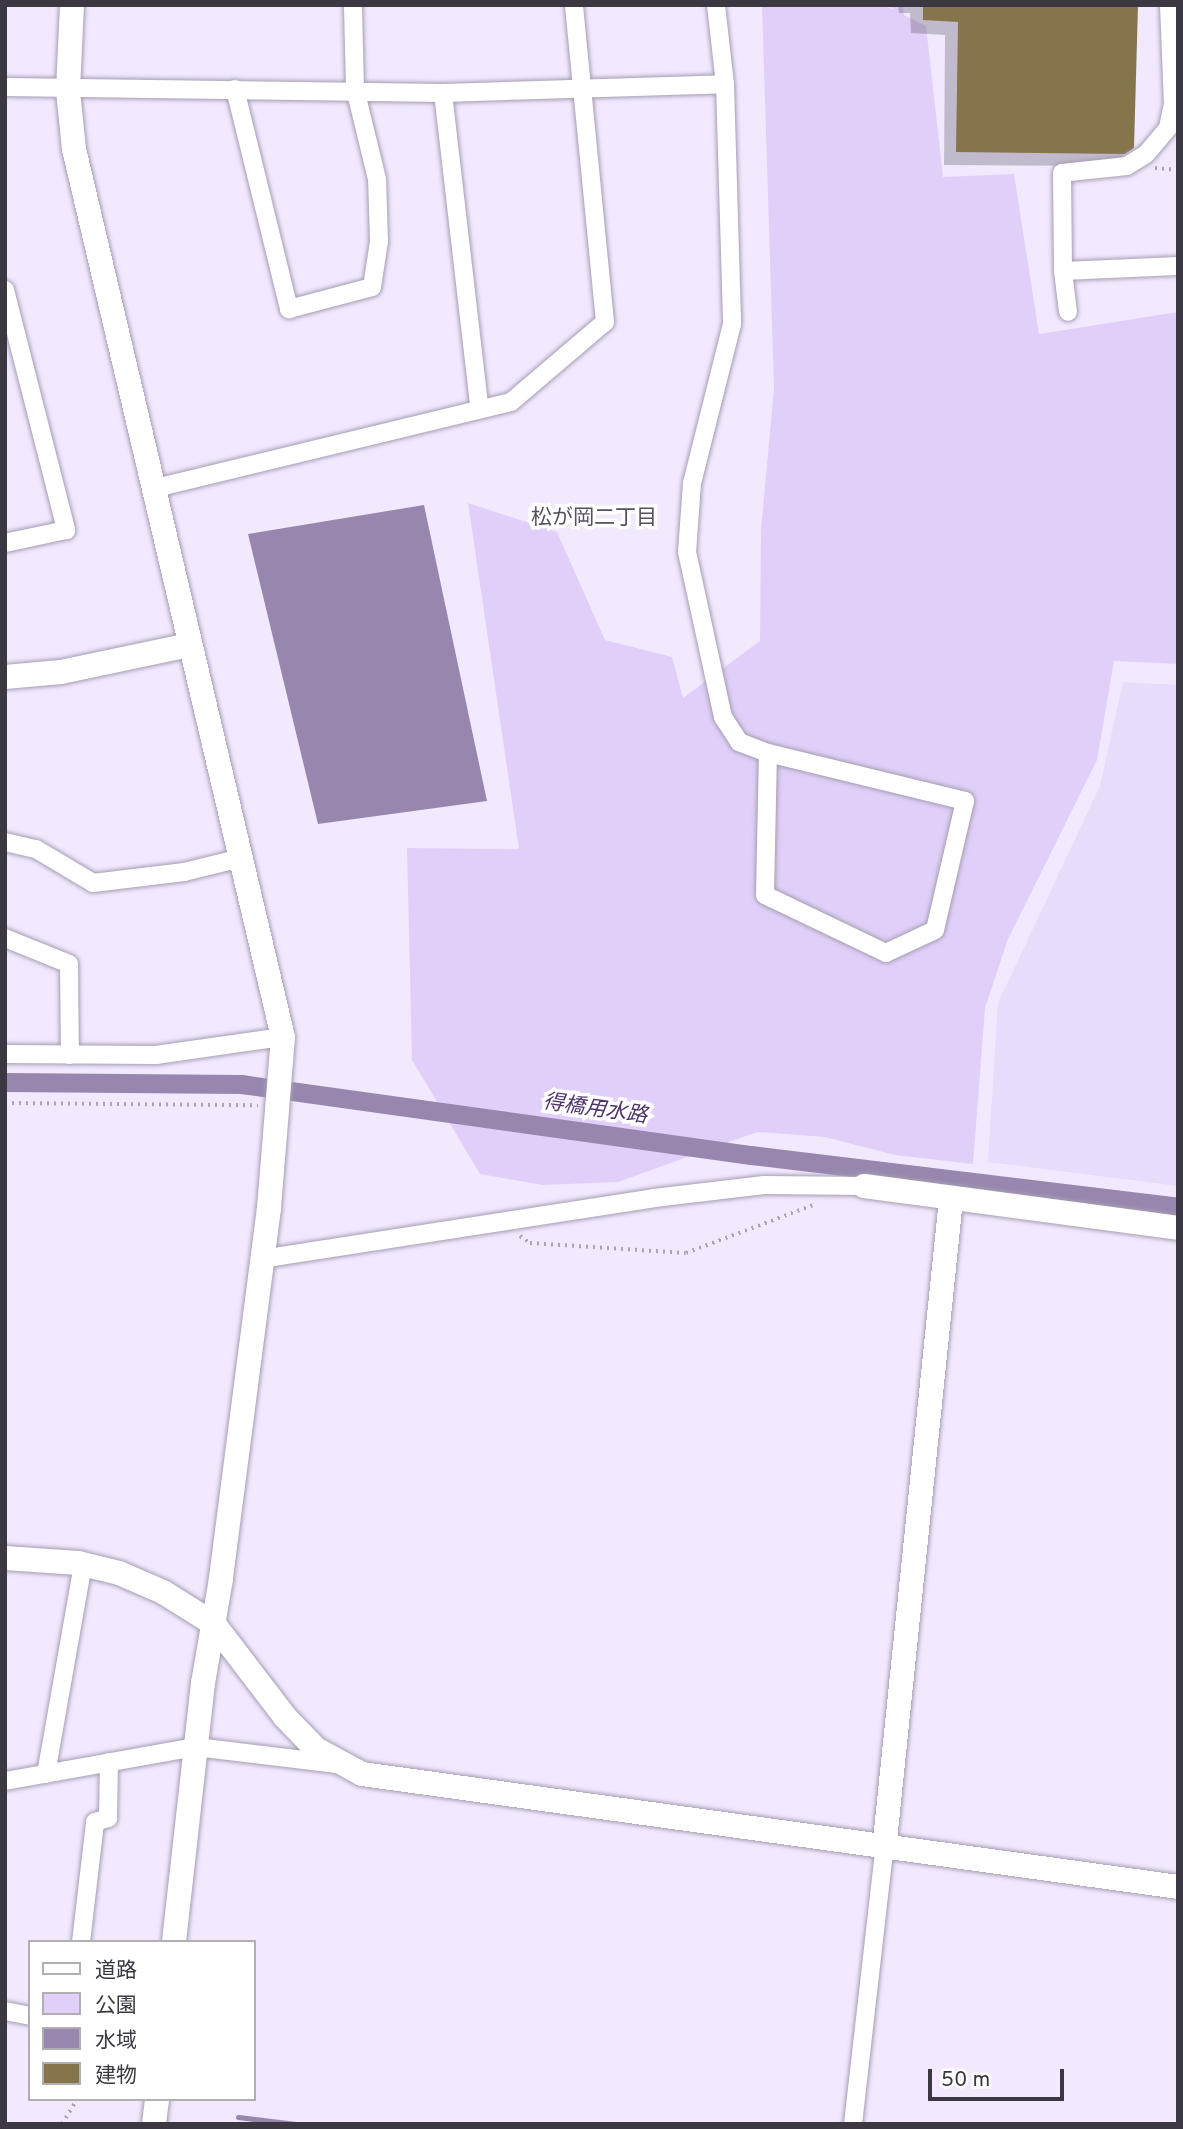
<!DOCTYPE html>
<html>
<head>
<meta charset="utf-8">
<style>
	body { margin:0 }
	#map { position:relative; width:1183px; height:2129px; overflow:hidden; background:#f2e9ff; font-family:Overpass,"Noto Sans JP",sans-serif }
	div>[style] { position:absolute }
	[style*='--x'] { left:calc(var(--x)*1px); top:calc(var(--y)*1px); width:calc(var(--w)*1px); rotate:calc(var(--a)*1deg) }
	.built>* { inset:0; background:#e7dcf9 }
	.green>* { inset:0; background:#e0d0f9 }
	.water>* { inset:0; background:#9787af }
	.shadow>* { inset:0; background:#0003 }
	.stream>* { height:5px; margin:-2.5px; padding:0 2.5px; transform-origin:2.5px; border-radius:2.5px; background:#9787af }
	.canal>* { height:19px; margin:-9.5px; padding:0 9.5px; transform-origin:9.5px; border-radius:9.5px; background:#9787af }
	.building>* { inset:0; background:#86744b }
	.path>* { height:3.5px; margin-top:-1.75px; transform-origin:0; background:repeating-linear-gradient(90deg,#aba4b5 0 2px,transparent 0 7px) }
	.roads { filter:drop-shadow(0 0 2px #a59db2) drop-shadow(0 0 2px #a59db2) }
	.street>* { height:18px; margin:-9px; padding:0 9px; transform-origin:9px; border-radius:9px; background:#fff }
	.secondary>* { height:24px; margin:-12px; padding:0 12px; transform-origin:12px; border-radius:12px; background:#fff }
	span { translate:-50% -50%; white-space:nowrap; text-align:center; line-height:1.15; -webkit-text-stroke:7px #fff; paint-order:stroke }
	.neighbourhood-label { font-size:21px; color:#564f61 }
	.water-label { font-size:21px; color:#4d346a; font-style:italic }
	.frame { position:absolute; inset:0; border:7px solid #3c3841; pointer-events:none }
	.legend { position:absolute; left:28px; top:1940px; width:228px; height:161px; box-sizing:border-box; background:#fff; border:2px solid #b1afb3; margin:0; padding:9px 12px; list-style:none; font-size:21px; color:#3c3841 }
	.legend li { display:flex; align-items:center; gap:14px; height:35px }
	.legend b { width:35px; border:2px solid #b1afb3 }
	.scale { position:absolute; left:928px; top:2069px; width:136px; height:32px; box-sizing:border-box; border:4px solid #3c3841; border-top:0; padding-left:9px; font-size:21px; line-height:24px; white-space:nowrap; color:#3c3841; -webkit-text-stroke:5px #fff; paint-order:stroke }
</style>
</head>
<body>
<div id="map">
	<div class="built">
		<div style="clip-path:polygon(1123px 682px,1178px 685px,1178px 1186px,988px 1162px,998px 1003px,1100px 786px)"></div>
	</div>
	<div class="green">
		<div style="clip-path:polygon(762px 5px,883px 5px,896px 11px,888px 5px,902px 5px,904px 15px,926px 26px,943px 177px,1014px 174px,1039px 334px,1178px 312px,1178px 664px,1114px 661px,1097px 760px,1008px 939px,985px 1008px,973px 1164px,895px 1155px,825px 1137px,757px 1132px,618px 1182px,543px 1185px,480px 1174px,412px 1060px,407px 848px,519px 849px,468px 503px,557px 532px,605px 640px,672px 657px,683px 698px,760px 641px,761px 529px,774px 389px)"></div>
	</div>
	<div class="water">
		<div style="clip-path:polygon(424px 505px,487px 801px,318px 824px,248px 534px)"></div>
	</div>
	<div class="shadow">
		<div style="clip-path:polygon(898px 5px,1136px 5px,1133px 147px,1111px 166px,944px 165px,945px 35px,911px 33px,910px 13px,899px 13px)"></div>
	</div>
	<div class="stream">
		<div style="--x:238;--y:2117;--w:58;--a:6.9"></div>
	</div>
	<div class="canal">
		<div style="--x:5;--y:1082;--w:236;--a:0.5"></div>
		<div style="--x:241;--y:1084;--w:515;--a:7.93"></div>
		<div style="--x:751;--y:1155;--w:430;--a:6.9"></div>
	</div>
	<div class="building">
		<div style="clip-path:polygon(923px 5px,1138px 5px,1134px 148px,1125px 154px,956px 152px,958px 22px,923px 20px)"></div>
	</div>
	<div class="path">
		<div style="--x:1155;--y:168;--w:23;--a:5"></div>
		<div style="--x:5;--y:1103;--w:253;--a:0.5"></div>
		<div style="--x:520;--y:1236;--w:12;--a:35"></div>
		<div style="--x:530;--y:1243;--w:156;--a:3.7"></div>
		<div style="--x:686;--y:1253;--w:139;--a:-20.7"></div>
		<div style="--x:62;--y:2124;--w:29;--a:-59"></div>
	</div>
	<div class="roads">
		<div class="street">
			<div style="--x:716;--y:5;--w:80;--a:83.5"></div>
			<div style="--x:725;--y:84;--w:240;--a:88.3"></div>
			<div style="--x:732;--y:324;--w:164;--a:104.1"></div>
			<div style="--x:692;--y:483;--w:69;--a:94.1"></div>
			<div style="--x:687;--y:552;--w:169;--a:77.7"></div>
			<div style="--x:723;--y:717;--w:30;--a:57"></div>
			<div style="--x:739;--y:742;--w:31;--a:21"></div>
			<div style="--x:1169;--y:5;--w:99;--a:87.7"></div>
			<div style="--x:1173;--y:104;--w:25;--a:102"></div>
			<div style="--x:1168;--y:128;--w:34;--a:130"></div>
			<div style="--x:1146;--y:154;--w:22;--a:148"></div>
			<div style="--x:1127;--y:166;--w:65;--a:173.9"></div>
			<div style="--x:1062;--y:173;--w:98;--a:89.4"></div>
			<div style="--x:1063;--y:271;--w:115;--a:-2.5"></div>
			<div style="--x:5;--y:87;--w:438;--a:0.8"></div>
			<div style="--x:443;--y:93;--w:282;--a:-1.8"></div>
			<div style="--x:235;--y:89;--w:227;--a:76.2"></div>
			<div style="--x:289;--y:309;--w:86;--a:-14.8"></div>
			<div style="--x:372;--y:287;--w:47;--a:-81.3"></div>
			<div style="--x:379;--y:241;--w:62;--a:-91.8"></div>
			<div style="--x:377;--y:179;--w:93;--a:-103.7"></div>
			<div style="--x:355;--y:89;--w:84;--a:-91.4"></div>
			<div style="--x:443;--y:93;--w:315;--a:83.4"></div>
			<div style="--x:1063;--y:271;--w:41;--a:83"></div>
			<div style="--x:5;--y:290;--w:248;--a:75.7"></div>
			<div style="--x:66;--y:530;--w:62;--a:168"></div>
			<div style="--x:152;--y:489;--w:369;--a:-13.6"></div>
			<div style="--x:511;--y:402;--w:123;--a:-40.4"></div>
			<div style="--x:605;--y:322;--w:319;--a:-95.6"></div>
			<div style="--x:768;--y:753;--w:203;--a:13.7"></div>
			<div style="--x:965;--y:801;--w:132;--a:103.1"></div>
			<div style="--x:935;--y:930;--w:54;--a:154.9"></div>
			<div style="--x:886;--y:953;--w:134;--a:-154.4"></div>
			<div style="--x:765;--y:895;--w:142;--a:-88.8"></div>
			<div style="--x:5;--y:842;--w:32;--a:13"></div>
			<div style="--x:36;--y:849;--w:66;--a:30.8"></div>
			<div style="--x:93;--y:883;--w:92;--a:-6.9"></div>
			<div style="--x:184;--y:872;--w:59;--a:-13.8"></div>
			<div style="--x:5;--y:938;--w:69;--a:22.1"></div>
			<div style="--x:69;--y:964;--w:91;--a:89.4"></div>
			<div style="--x:5;--y:1054;--w:151;--a:0.4"></div>
			<div style="--x:156;--y:1055;--w:128;--a:-8.1"></div>
			<div style="--x:261;--y:1259;--w:398;--a:-8.8"></div>
			<div style="--x:654;--y:1198;--w:111;--a:-6.7"></div>
			<div style="--x:764;--y:1185;--w:100;--a:0.6"></div>
			<div style="--x:46;--y:1774;--w:213;--a:-80"></div>
			<div style="--x:5;--y:1781;--w:194;--a:-10.1"></div>
			<div style="--x:196;--y:1747;--w:142;--a:6.9"></div>
			<div style="--x:81;--y:1942;--w:121;--a:-83.3"></div>
			<div style="--x:95;--y:1822;--w:14;--a:-17"></div>
			<div style="--x:108;--y:1818;--w:56;--a:-89"></div>
			<div style="--x:5;--y:2011;--w:25;--a:11"></div>
			<div style="--x:853;--y:2124;--w:276;--a:-83.5"></div>
		</div>
		<div class="secondary">
			<div style="--x:72;--y:5;--w:86;--a:92.7"></div>
			<div style="--x:68;--y:91;--w:58;--a:84.1"></div>
			<div style="--x:74;--y:149;--w:912;--a:76.76"></div>
			<div style="--x:283;--y:1037;--w:172;--a:94.7"></div>
			<div style="--x:269;--y:1208;--w:374;--a:97.4"></div>
			<div style="--x:221;--y:1579;--w:106;--a:99.8"></div>
			<div style="--x:203;--y:1683;--w:261;--a:96.4"></div>
			<div style="--x:5;--y:677;--w:56;--a:-5.1"></div>
			<div style="--x:61;--y:672;--w:131;--a:-11.9"></div>
			<div style="--x:864;--y:1186;--w:317;--a:7.6"></div>
			<div style="--x:5;--y:1558;--w:73;--a:3.9"></div>
			<div style="--x:78;--y:1563;--w:42;--a:13.7"></div>
			<div style="--x:119;--y:1573;--w:48;--a:23.4"></div>
			<div style="--x:163;--y:1592;--w:60;--a:32.1"></div>
			<div style="--x:214;--y:1624;--w:117;--a:52.6"></div>
			<div style="--x:285;--y:1717;--w:45;--a:45.9"></div>
			<div style="--x:316;--y:1749;--w:52;--a:28.5"></div>
			<div style="--x:362;--y:1774;--w:824;--a:7.88"></div>
			<div style="--x:884;--y:1850;--w:654;--a:-84.12"></div>
			<div style="--x:154;--y:2124;--w:25;--a:-83"></div>
		</div>
	</div>
	<div class="neighbourhood-label">
		<span style="left:594px;top:519px">松が岡二丁目</span>
	</div>
	<div class="water-label">
		<span style="left:595px;top:1110px;rotate:8deg">得橋用水路</span>
	</div>
	<div class="frame"></div>
	<ul class="legend">
	<li><b style="height:9px;background:#fff"></b>道路</li>
	<li><b style="height:19px;background:#e0d0f9"></b>公園</li>
	<li><b style="height:19px;background:#9787af"></b>水域</li>
	<li><b style="height:19px;background:#86744b"></b>建物</li>
	</ul>
	<div class="scale">50 m</div>
</div>
</body>
</html>
